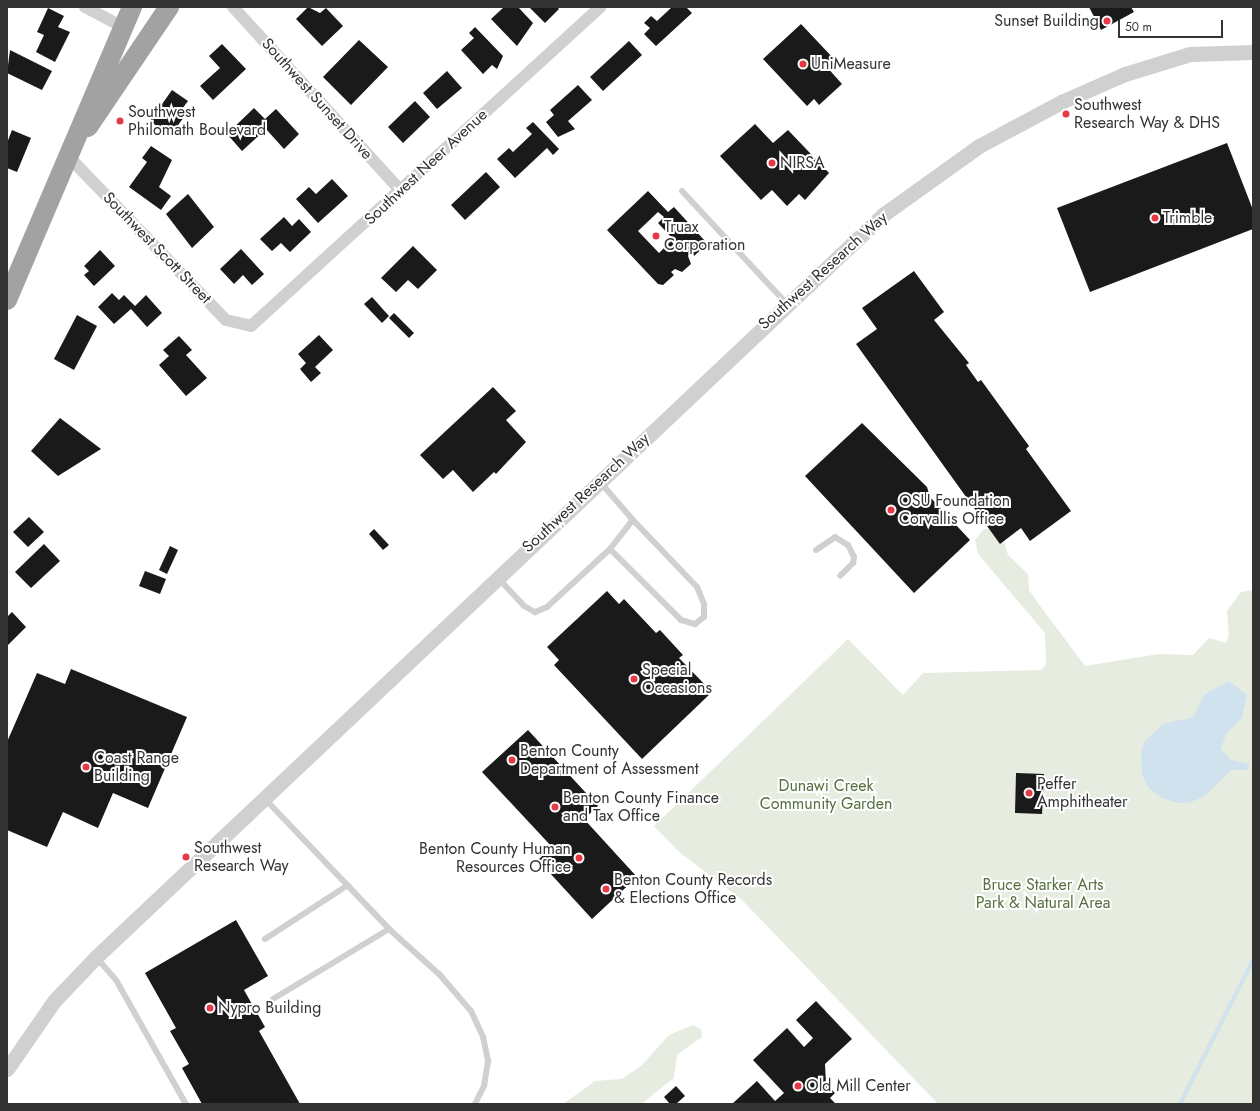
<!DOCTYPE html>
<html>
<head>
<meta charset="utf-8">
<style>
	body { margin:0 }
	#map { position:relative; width:1260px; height:1111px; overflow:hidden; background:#fff; font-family:Jost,sans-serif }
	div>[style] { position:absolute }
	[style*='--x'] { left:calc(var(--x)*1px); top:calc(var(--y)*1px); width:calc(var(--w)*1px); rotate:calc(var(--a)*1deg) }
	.green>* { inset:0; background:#e6ecdf }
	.water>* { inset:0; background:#cfe2ee }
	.stream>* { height:4px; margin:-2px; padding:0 2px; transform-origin:2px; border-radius:2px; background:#cfe2ee }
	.building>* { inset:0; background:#1a1a1a }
	.service>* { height:6px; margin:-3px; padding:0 3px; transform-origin:3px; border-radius:3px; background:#d0d0d0 }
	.minor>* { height:12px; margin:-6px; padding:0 6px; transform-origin:6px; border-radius:6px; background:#d0d0d0 }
	.tertiary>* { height:15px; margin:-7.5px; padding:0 7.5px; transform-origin:7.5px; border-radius:7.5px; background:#d0d0d0 }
	.trunk>* { height:20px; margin:-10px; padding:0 10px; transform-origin:10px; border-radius:10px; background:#a2a2a2 }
	.dots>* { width:11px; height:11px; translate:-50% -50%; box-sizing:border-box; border:2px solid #fff; border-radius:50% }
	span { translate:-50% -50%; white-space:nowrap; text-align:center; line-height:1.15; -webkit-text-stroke:4px #fff; paint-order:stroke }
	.poi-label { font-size:16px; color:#333 }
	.right { translate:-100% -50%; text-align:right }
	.left { translate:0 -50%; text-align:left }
	.street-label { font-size:16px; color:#333 }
	.park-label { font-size:16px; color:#56703f }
	.frame { position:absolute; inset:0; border:8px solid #333; pointer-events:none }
	.scale { position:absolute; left:1118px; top:20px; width:105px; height:18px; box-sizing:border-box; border:2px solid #333; border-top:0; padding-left:5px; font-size:12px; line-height:14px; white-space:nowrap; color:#333; -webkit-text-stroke:3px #fff; paint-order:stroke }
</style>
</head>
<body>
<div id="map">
	<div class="green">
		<div style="clip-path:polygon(984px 529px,991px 529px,1003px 539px,1008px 555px,1028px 574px,1029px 590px,1038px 603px,1085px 666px,1159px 654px,1193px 655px,1209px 638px,1226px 643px,1229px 635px,1227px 611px,1241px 592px,1253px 590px,1253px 1104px,938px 1104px,742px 900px,678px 851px,654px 826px,848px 639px,903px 695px,923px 673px,1041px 670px,1046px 665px,1045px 633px,978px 554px,975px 540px)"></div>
		<div style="clip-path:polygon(693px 1025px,701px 1029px,702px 1037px,677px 1055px,674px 1078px,641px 1104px,563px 1104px,595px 1081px,622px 1079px,642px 1065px,669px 1035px)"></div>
	</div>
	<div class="water">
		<div style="clip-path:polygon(1229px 681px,1247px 695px,1246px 700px,1242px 718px,1226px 734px,1221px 749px,1231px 760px,1249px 764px,1248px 770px,1231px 770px,1205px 796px,1191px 802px,1178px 803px,1162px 798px,1149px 788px,1142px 775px,1141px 751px,1145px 741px,1163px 724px,1193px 717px,1205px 694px)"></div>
	</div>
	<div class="stream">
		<div style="--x:1180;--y:1104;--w:161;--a:-63.1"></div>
	</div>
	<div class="building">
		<div style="clip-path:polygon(308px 7px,320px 13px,326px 8px,343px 26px,322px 46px,296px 19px)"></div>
		<div style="clip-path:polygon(504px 7px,518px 7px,533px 23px,517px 46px,491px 19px)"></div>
		<div style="clip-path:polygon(529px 7px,557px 7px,559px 9px,545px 23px)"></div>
		<div style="clip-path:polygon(672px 7px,686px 7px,692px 13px,656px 46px,644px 34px,650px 28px,644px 23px,651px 16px,657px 21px)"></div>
		<div style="clip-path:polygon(1089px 7px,1131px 7px,1134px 12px,1101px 30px)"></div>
		<div style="clip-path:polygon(48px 8px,64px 16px,58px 27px,70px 32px,55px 62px,36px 52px,44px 35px,37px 32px)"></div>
		<div style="clip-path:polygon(801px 24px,834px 59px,826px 66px,842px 84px,819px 105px,814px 99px,807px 106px,763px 59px)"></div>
		<div style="clip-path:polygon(475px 27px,503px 56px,497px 69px,492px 65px,483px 74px,461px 50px,474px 38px,469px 33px)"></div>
		<div style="clip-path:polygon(359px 40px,388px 67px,351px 105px,323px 77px)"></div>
		<div style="clip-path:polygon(629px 41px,642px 55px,603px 91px,590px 77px)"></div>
		<div style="clip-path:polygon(222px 44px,246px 69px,213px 100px,200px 86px,220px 68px,209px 56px)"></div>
		<div style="clip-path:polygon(10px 50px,52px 71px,42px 90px,7px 73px)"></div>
		<div style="clip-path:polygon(447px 71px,462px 88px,437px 109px,423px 93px)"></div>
		<div style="clip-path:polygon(578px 85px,592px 100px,568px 121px,575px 129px,558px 137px,546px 122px,554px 115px,550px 110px)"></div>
		<div style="clip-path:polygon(172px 90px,188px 101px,179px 113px,184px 117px,170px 136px,150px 121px)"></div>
		<div style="clip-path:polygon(415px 101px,430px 117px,403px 143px,388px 127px)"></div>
		<div style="clip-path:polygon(254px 108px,265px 119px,276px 109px,299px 134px,284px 149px,266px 129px,242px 151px,227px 134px)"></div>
		<div style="clip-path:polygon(533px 122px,559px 149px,553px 155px,547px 148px,515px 178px,497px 159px,509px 148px,513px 152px,532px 134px,526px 128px)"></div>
		<div style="clip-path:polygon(755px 124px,773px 143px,788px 130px,829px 173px,805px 200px,799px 194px,787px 206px,772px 190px,761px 200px,720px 156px)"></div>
		<div style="clip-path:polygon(12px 130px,31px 138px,17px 172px,7px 168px,7px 143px)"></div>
		<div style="clip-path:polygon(1227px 143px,1253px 210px,1253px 229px,1090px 292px,1057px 208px)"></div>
		<div style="clip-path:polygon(151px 146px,172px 160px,159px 187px,171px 196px,161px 210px,129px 187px,147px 162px,142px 158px)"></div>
		<div style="clip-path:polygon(486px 172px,500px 187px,465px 220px,451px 205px)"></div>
		<div style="clip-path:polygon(332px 179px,348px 196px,318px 223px,296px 199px,309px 187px,316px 194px)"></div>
		<div style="clip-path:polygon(evenodd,648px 191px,668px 212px,674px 207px,705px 241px,702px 243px,705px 246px,694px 256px,691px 253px,688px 256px,691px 264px,682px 272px,675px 269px,671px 272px,674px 275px,663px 285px,658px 284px,607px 230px,648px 191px,658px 212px,664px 217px,658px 223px,673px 239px,659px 253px,638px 231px,658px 212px)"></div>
		<div style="clip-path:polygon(188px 194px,214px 227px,192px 248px,166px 214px)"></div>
		<div style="clip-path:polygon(284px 217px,292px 226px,299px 219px,311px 232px,290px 252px,281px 243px,272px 251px,260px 239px)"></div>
		<div style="clip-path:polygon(413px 246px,437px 270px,418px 289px,408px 280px,396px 292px,381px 278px)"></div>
		<div style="clip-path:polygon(241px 249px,264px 274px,252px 285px,243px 275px,234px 284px,220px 269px)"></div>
		<div style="clip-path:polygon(100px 250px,115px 266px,94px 286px,84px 275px,89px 271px,84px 266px)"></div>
		<div style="clip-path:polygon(914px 271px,944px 312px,934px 320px,969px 363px,966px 365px,978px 382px,981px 380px,1029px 446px,1026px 449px,1071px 511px,1030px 541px,1021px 528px,1000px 544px,856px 344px,877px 329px,862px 308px)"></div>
		<div style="clip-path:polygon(112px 293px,119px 300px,124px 295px,135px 306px,146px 295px,162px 313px,147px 327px,131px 309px,114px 324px,98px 307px)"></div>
		<div style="clip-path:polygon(372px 297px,389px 316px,382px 323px,364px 304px)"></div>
		<div style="clip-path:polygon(394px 313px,414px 333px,409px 338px,389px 318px)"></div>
		<div style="clip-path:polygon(77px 315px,97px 326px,74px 370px,54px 359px)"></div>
		<div style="clip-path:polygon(319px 335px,333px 350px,315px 367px,321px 373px,311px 382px,300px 369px,306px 363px,298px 354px)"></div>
		<div style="clip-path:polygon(179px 336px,192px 350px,186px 355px,207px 378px,186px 396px,159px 365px,169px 356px,163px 350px)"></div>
		<div style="clip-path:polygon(493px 387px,516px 411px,506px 420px,526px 442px,496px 474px,494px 472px,473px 492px,453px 470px,443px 479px,420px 455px)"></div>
		<div style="clip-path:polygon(60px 418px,101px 449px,58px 476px,31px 451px)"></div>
		<div style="clip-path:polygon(862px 423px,927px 487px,930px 497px,970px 540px,914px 593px,805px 476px)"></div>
		<div style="clip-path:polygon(29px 517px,44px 532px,28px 547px,13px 532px)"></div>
		<div style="clip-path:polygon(374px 529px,389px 545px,383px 550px,369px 534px)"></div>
		<div style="clip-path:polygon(44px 544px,60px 561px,31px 588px,15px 572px)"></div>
		<div style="clip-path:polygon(170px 546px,178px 550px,167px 574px,159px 570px)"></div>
		<div style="clip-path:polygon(145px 571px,166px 579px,160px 594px,139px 586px)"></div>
		<div style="clip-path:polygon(607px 591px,619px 604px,624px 599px,656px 633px,660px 630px,683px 655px,679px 658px,712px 692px,642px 759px,554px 665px,559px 660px,547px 647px)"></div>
		<div style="clip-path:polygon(12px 612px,26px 627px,7px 646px,7px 617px)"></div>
		<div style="clip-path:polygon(71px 669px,187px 717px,148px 808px,113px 793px,98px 828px,63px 812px,47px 847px,7px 830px,7px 742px,37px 673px,65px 684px)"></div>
		<div style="clip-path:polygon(528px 730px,598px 806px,584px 819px,637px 877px,592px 919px,538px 860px,552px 847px,482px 772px)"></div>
		<div style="clip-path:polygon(1016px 773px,1044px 774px,1042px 814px,1015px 813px)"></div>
		<div style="clip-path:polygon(236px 920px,268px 976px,244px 990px,265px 1027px,259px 1031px,300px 1104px,202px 1104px,182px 1068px,189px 1064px,170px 1031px,176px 1028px,145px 973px)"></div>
		<div style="clip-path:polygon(816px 1001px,852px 1039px,825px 1064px,826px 1084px,835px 1093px,830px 1098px,836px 1104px,732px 1104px,757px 1081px,775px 1101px,784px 1093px,753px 1060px,787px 1028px,804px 1047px,813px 1038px,796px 1020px)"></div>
		<div style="clip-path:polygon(676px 1086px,685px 1096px,676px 1104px,670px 1104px,664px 1097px)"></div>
	</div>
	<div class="service">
		<div style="--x:682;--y:191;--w:154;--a:47.1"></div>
		<div style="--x:610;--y:549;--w:100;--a:45"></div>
		<div style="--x:681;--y:620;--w:15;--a:16"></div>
		<div style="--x:695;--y:624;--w:11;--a:-38"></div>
		<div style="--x:704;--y:617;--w:13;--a:-90"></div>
		<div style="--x:704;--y:604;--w:18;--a:-112"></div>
		<div style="--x:697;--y:587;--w:93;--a:-133.7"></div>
		<div style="--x:816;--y:550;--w:23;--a:-34"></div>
		<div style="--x:835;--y:537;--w:15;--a:32"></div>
		<div style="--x:848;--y:545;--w:13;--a:63"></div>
		<div style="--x:854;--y:557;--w:6;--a:99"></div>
		<div style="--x:853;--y:563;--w:18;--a:135"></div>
		<div style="--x:498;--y:578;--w:38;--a:47"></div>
		<div style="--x:524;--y:606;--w:13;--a:29"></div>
		<div style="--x:535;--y:612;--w:13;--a:-23"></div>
		<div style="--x:547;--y:607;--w:86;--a:-42.6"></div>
		<div style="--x:610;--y:549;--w:37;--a:-52"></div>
		<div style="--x:633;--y:520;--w:50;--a:-131"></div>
		<div style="--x:264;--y:798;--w:181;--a:46.3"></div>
		<div style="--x:389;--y:929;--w:69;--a:42"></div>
		<div style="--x:440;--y:975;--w:48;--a:49.3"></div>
		<div style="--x:471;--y:1011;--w:29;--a:65"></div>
		<div style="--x:483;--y:1037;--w:25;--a:78"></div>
		<div style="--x:488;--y:1061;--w:25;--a:99"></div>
		<div style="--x:484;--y:1086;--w:20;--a:117"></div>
		<div style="--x:265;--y:939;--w:99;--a:-33"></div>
		<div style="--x:96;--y:957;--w:30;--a:49"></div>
		<div style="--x:116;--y:980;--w:142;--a:60.6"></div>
		<div style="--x:273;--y:999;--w:135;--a:-31.1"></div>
	</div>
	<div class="minor">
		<div style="--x:85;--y:7;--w:43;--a:27.8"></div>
		<div style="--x:233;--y:7;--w:249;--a:47.6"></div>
		<div style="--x:69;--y:157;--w:226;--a:46.1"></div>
		<div style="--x:226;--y:320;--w:26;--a:13"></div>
		<div style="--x:251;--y:326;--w:473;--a:-42.4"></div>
	</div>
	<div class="tertiary">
		<div style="--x:7;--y:1069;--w:83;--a:-55.3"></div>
		<div style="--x:54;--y:1001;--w:61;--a:-46.3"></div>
		<div style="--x:96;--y:957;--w:1083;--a:-43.32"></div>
		<div style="--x:884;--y:214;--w:117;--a:-35.6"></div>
		<div style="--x:979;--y:146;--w:93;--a:-28.2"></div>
		<div style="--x:1061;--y:102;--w:70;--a:-23.6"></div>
		<div style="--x:1125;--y:74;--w:68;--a:-17.1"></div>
		<div style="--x:1190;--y:54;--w:63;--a:-1.8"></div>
	</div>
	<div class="trunk">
		<div style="--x:88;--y:127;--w:145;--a:-56"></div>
		<div style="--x:7;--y:300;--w:319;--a:-66.9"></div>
	</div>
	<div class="dots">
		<div style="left:1107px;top:21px;background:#e63946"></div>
		<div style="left:803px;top:64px;background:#e63946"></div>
		<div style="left:1066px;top:114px;background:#e63946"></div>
		<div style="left:120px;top:121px;background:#e63946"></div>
		<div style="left:772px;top:163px;background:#e63946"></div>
		<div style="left:1155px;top:218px;background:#e63946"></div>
		<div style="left:656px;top:236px;background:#e63946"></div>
		<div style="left:891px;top:510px;background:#e63946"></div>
		<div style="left:634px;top:679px;background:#e63946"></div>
		<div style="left:512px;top:760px;background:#e63946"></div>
		<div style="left:86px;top:767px;background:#e63946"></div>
		<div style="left:1029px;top:793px;background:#e63946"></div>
		<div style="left:555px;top:807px;background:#e63946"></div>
		<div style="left:186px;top:857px;background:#e63946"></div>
		<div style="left:579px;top:858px;background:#e63946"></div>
		<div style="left:606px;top:889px;background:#e63946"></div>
		<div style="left:210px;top:1008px;background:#e63946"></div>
		<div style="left:798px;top:1086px;background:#e63946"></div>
	</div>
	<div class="poi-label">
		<span class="right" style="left:1099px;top:21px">Sunset Building</span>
		<span class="left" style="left:811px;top:64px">UniMeasure</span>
		<span class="left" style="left:1074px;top:114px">Southwest<br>Research Way &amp; DHS</span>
		<span class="left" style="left:128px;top:121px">Southwest<br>Philomath Boulevard</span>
		<span class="left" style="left:780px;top:163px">NIRSA</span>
		<span class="left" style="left:1163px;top:218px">Trimble</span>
		<span class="left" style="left:664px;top:236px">Truax<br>Corporation</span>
		<span class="left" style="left:899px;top:510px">OSU Foundation<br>Corvallis Office</span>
		<span class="left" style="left:642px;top:679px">Special<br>Occasions</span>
		<span class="left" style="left:520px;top:760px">Benton County<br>Department of Assessment</span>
		<span class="left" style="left:94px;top:767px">Coast Range<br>Building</span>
		<span class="left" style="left:1037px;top:793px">Peffer<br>Amphitheater</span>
		<span class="left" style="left:563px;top:807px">Benton County Finance<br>and Tax Office</span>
		<span class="left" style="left:194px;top:857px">Southwest<br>Research Way</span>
		<span class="right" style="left:571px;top:858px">Benton County Human<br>Resources Office</span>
		<span class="left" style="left:614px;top:889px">Benton County Records<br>&amp; Elections Office</span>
		<span class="left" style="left:218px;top:1008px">Nypro Building</span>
		<span class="left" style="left:806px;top:1086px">Old Mill Center</span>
	</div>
	<div class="street-label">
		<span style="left:317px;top:99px;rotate:48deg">Southwest Sunset Drive</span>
		<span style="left:426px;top:167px;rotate:-43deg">Southwest Neer Avenue</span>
		<span style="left:157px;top:248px;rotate:46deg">Southwest Scott Street</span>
		<span style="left:823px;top:271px;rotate:-42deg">Southwest Research Way</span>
		<span style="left:586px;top:493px;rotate:-43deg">Southwest Research Way</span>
	</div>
	<div class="park-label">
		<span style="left:826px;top:795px">Dunawi Creek<br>Community Garden</span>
		<span style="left:1043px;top:894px">Bruce Starker Arts<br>Park &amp; Natural Area</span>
	</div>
	<div class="frame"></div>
	<div class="scale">50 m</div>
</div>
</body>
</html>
